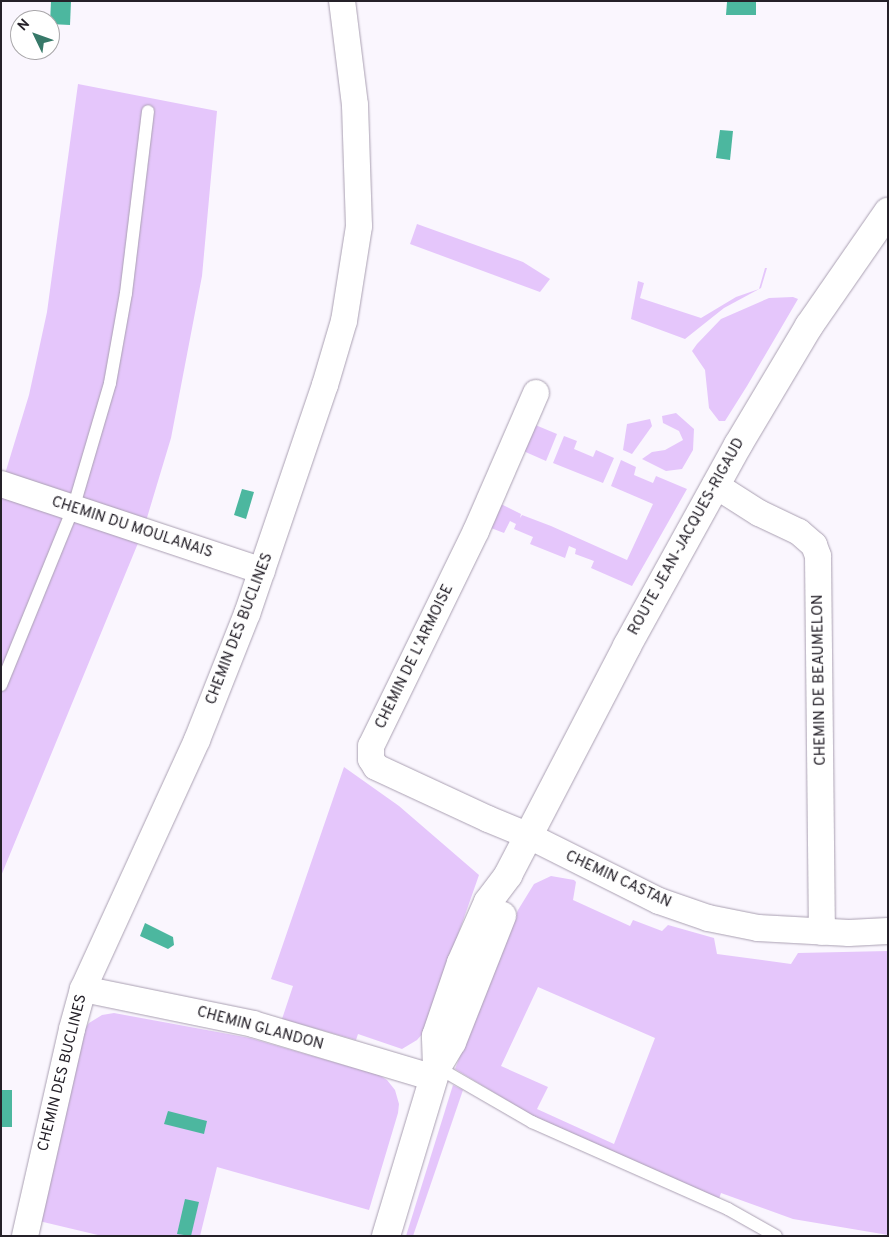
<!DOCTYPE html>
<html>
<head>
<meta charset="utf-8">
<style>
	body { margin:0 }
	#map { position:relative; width:889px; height:1237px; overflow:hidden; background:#faf6fe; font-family:Overpass,sans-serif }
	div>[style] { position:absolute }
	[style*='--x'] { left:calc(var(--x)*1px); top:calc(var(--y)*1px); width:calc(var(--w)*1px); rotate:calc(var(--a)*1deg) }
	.green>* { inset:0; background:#e5c6fb }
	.water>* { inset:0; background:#4cb79f }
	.roads { filter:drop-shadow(0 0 1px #aaa0b2) drop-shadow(0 0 1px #aaa0b2) }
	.lane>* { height:12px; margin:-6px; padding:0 6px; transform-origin:6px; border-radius:6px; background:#fff }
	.street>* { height:26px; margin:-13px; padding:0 13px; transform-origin:13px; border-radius:13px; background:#fff }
	.secondary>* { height:28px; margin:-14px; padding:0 14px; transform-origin:14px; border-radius:14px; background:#fff }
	span { translate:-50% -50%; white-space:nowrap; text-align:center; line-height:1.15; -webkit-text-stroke:4px #fff; paint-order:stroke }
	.street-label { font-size:15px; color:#252129 }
	.frame { position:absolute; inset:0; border:2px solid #252129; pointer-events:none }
	.north { position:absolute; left:10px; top:10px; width:50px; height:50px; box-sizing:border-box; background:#fff; border:1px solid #a8a6a9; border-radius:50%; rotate:312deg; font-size:14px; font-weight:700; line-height:20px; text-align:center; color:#252129 }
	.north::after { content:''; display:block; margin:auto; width:18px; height:22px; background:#377969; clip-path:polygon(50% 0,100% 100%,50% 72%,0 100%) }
</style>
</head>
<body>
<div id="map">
	<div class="green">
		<div style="clip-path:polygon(78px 84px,217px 111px,202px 276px,171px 438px,143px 531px,1px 876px,1px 487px,29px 395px,47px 312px)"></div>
		<div style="clip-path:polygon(417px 224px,523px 262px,550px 279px,540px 292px,410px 244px)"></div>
		<div style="clip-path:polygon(765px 268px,767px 268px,761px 288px,724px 308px,685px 339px,631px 319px,638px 281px,644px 283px,640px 298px,701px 318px,736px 297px,759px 289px)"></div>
		<div style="clip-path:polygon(793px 297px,798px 299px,747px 386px,725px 421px,719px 421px,709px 408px,705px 370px,692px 351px,697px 344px,721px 319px,769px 298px)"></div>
		<div style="clip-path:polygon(676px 413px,694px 429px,693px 450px,682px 469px,666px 471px,642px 459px,652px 452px,665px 450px,683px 440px,679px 431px,663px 423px,662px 416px)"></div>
		<div style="clip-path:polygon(650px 419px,652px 426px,632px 454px,623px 450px,627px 424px)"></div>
		<div style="clip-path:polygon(533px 424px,557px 434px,546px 461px,521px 450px)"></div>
		<div style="clip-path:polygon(564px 436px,577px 441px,574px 449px,593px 457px,596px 450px,614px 458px,603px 483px,553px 463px)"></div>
		<div style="clip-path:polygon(621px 460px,636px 467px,634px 475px,653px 483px,656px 476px,687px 489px,632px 586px,591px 568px,594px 561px,575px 554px,576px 549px,569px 546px,565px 558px,530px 544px,533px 537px,514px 529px,516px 524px,510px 521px,504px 533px,491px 528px,501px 504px,521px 514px,520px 518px,522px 515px,551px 526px,627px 560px,653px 504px,611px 486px)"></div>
		<div style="clip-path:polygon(344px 767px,399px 806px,479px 875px,424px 1032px,417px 1040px,402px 1049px,358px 1034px,356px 1040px,282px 1019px,293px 986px,271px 979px)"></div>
		<div style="clip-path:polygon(evenodd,551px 876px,574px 880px,576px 882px,573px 900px,630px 926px,633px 920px,662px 931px,668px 925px,714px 938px,717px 954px,791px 964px,798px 953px,888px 951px,888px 1235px,793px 1219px,721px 1193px,719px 1199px,531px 1115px,455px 1069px,518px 910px,534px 884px,551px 876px,538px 987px,655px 1038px,614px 1144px,537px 1109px,548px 1087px,501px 1066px,538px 987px)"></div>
		<div style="clip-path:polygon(114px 1013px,250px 1038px,379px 1075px,387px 1080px,395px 1090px,399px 1104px,398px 1113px,369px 1210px,217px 1167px,200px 1236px,102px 1236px,39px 1221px,83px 1031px,89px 1023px,102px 1015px)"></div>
		<div style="clip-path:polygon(453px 1085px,463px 1090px,413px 1236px,406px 1236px)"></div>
	</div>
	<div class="water">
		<div style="clip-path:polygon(51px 1px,71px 1px,70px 25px,50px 24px)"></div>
		<div style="clip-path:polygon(727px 2px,756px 2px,756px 15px,726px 15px)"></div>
		<div style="clip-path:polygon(720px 130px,733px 131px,730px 160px,716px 158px)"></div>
		<div style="clip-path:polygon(242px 489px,254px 492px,246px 519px,234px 515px)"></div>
		<div style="clip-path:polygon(145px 923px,173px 937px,174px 945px,168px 949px,140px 936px)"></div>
		<div style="clip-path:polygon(1px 1090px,12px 1090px,12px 1127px,1px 1127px)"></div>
		<div style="clip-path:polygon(168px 1111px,207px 1121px,204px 1134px,164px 1124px)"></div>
		<div style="clip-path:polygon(185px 1199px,199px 1202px,191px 1236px,177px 1234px)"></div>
	</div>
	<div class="roads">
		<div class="lane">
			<div style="--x:1;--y:685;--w:190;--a:-67.8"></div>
			<div style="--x:73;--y:509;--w:131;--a:-73.6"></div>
			<div style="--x:110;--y:383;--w:91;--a:-79.9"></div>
			<div style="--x:126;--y:293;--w:183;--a:-83.1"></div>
			<div style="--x:437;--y:1067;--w:110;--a:30.1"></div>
			<div style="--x:532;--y:1122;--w:214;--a:23.9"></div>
			<div style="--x:728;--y:1209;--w:55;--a:29.4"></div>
		</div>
		<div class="street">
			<div style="--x:536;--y:393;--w:150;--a:113.5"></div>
			<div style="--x:476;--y:531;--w:239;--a:116"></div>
			<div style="--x:371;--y:746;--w:13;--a:90"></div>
			<div style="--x:371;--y:759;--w:9;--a:58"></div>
			<div style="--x:376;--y:767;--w:123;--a:24.9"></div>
			<div style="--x:488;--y:819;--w:44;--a:22.5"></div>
			<div style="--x:529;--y:836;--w:145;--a:26.6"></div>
			<div style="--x:659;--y:901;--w:52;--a:19.1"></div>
			<div style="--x:708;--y:918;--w:51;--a:11.3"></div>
			<div style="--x:758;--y:928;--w:91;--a:3.1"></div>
			<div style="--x:849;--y:933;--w:39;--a:-3"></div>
			<div style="--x:1;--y:484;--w:275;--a:18.4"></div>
			<div style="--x:715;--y:485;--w:52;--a:32.5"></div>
			<div style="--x:759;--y:513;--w:44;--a:25.4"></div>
			<div style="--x:799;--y:532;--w:20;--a:41"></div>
			<div style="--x:814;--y:545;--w:12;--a:70"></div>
			<div style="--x:818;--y:556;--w:376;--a:89.4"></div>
			<div style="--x:83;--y:989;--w:174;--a:11.6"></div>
			<div style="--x:253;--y:1024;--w:189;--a:16.6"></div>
			<div style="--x:25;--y:1236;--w:212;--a:-77.2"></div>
			<div style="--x:72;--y:1029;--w:41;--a:-74.6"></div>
			<div style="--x:83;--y:989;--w:274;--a:-65.4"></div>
			<div style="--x:197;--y:740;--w:136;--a:-68.4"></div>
			<div style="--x:247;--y:614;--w:242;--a:-71.2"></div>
			<div style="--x:325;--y:385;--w:67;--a:-73.5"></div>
			<div style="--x:344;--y:321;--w:96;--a:-81"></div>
			<div style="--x:359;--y:226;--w:121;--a:-91.9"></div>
			<div style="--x:355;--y:105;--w:105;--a:-97.1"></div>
		</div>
		<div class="secondary">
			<div style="--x:437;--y:1067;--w:31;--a:-92"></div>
			<div style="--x:436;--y:1036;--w:77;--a:-71.1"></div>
			<div style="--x:461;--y:963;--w:67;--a:-66.1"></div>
			<div style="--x:488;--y:902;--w:34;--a:-53"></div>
			<div style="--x:508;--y:875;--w:258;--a:-62.5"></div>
			<div style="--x:627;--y:646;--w:230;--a:-61.1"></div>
			<div style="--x:738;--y:445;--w:139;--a:-59.2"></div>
			<div style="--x:809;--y:326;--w:139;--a:-55.3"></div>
			<div style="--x:386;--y:1236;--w:177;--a:-73.2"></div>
			<div style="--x:437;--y:1067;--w:29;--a:-59"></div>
			<div style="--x:452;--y:1042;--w:136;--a:-68.4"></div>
		</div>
	</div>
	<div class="street-label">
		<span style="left:132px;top:528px;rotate:18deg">CHEMIN DU MOULANAIS</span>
		<span style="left:687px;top:537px;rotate:-61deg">ROUTE JEAN-JACQUES-RIGAUD</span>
		<span style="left:240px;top:629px;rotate:-69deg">CHEMIN DES BUCLINES</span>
		<span style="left:415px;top:657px;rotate:-64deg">CHEMIN DE L'ARMOISE</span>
		<span style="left:820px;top:680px;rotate:-91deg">CHEMIN DE BEAUMELON</span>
		<span style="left:618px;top:880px;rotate:25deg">CHEMIN CASTAN</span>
		<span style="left:260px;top:1029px;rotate:15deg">CHEMIN GLANDON</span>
		<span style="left:63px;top:1073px;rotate:-76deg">CHEMIN DES BUCLINES</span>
	</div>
	<div class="frame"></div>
	<div class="north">N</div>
</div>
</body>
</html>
